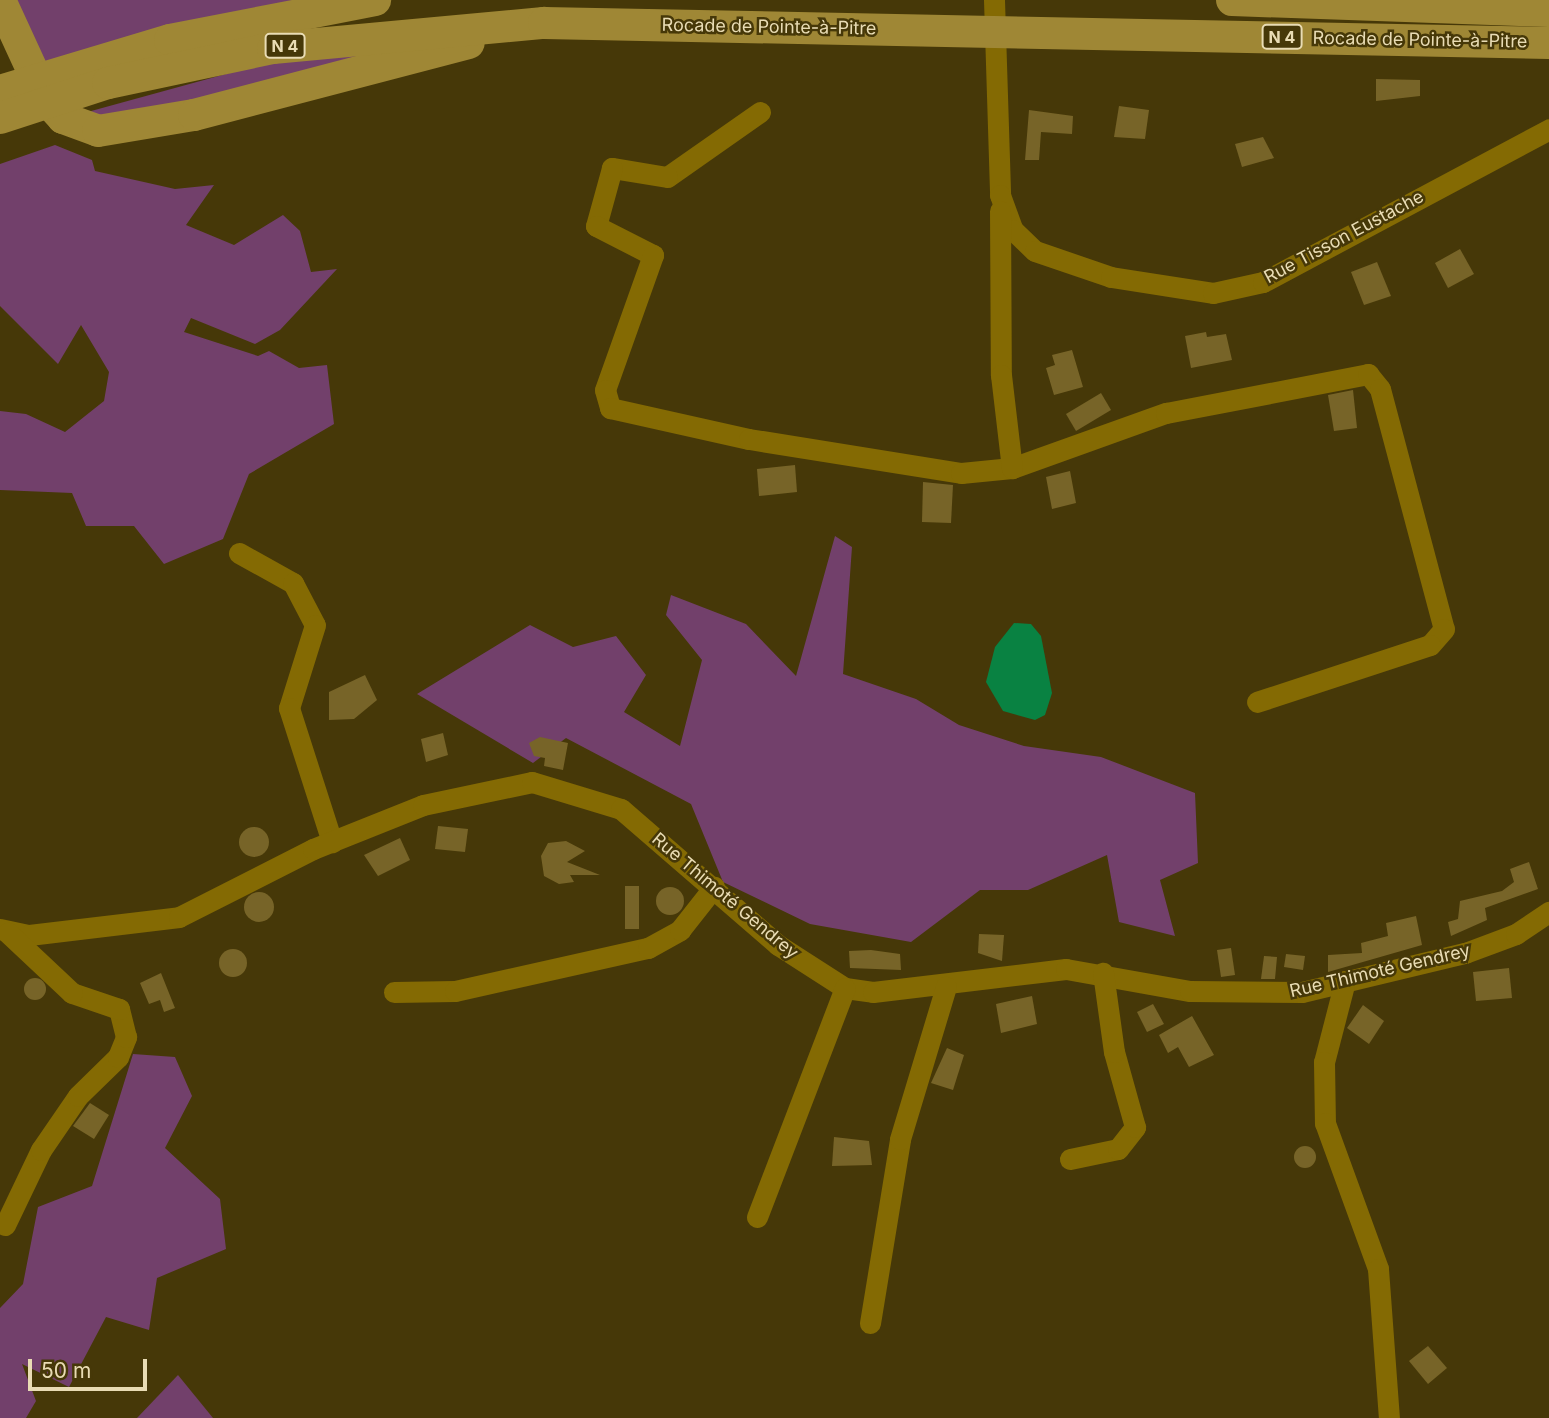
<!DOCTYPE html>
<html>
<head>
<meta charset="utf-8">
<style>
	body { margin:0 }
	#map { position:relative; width:1549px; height:1418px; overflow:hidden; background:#463808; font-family:Inter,sans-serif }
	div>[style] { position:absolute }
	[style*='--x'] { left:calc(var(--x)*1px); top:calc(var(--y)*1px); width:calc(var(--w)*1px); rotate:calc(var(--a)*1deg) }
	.green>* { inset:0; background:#72406b }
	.water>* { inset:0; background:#098242 }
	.building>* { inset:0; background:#776428 }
	.round { border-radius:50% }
	.minor>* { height:21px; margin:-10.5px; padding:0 10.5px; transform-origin:10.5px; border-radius:10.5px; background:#846a03 }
	.highway>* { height:32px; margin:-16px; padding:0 16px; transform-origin:16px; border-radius:16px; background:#9f8735 }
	span { translate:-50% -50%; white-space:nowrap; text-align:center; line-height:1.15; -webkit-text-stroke:5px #463808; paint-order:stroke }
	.shield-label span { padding:2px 5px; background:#463808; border:2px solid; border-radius:5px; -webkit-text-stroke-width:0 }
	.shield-label { font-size:16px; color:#e9dcb4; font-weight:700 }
	.street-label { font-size:18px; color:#e9dcb4 }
	.scale { position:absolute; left:28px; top:1359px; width:119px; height:32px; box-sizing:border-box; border:4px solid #e9dcb4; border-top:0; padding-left:9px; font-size:21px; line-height:24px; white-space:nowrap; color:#e9dcb4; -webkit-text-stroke:5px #463808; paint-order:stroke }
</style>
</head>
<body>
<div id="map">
	<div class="green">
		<div style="clip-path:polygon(10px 0,315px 0,36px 68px)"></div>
		<div style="clip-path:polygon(440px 40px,121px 124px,73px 116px,255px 66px)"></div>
		<div style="clip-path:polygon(55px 145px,92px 160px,95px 171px,175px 189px,214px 185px,186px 225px,234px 245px,283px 215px,300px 231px,311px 272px,337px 269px,280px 330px,255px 344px,191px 318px,184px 332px,258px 356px,269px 351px,299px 368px,327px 365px,334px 424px,249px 474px,223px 539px,164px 564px,134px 526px,86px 526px,72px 493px,0 490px,0 411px,26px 414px,65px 432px,104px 401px,109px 372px,81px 325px,58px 364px,0 306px,0 164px)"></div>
		<div style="clip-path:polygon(835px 536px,852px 547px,843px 674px,916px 699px,959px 725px,1024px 746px,1101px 757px,1195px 793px,1198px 863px,1160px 880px,1175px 936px,1119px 922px,1107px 855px,1028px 890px,980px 890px,911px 942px,810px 924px,723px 882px,691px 804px,566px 738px,533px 763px,417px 694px,530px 625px,573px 647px,616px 636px,646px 675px,624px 712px,680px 746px,702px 660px,666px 615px,671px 595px,746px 624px,796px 676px)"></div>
		<div style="clip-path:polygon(133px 1054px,175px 1057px,192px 1096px,165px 1148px,220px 1199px,226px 1249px,157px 1278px,149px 1330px,106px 1317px,69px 1387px,22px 1364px,36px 1401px,26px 1418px,0 1418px,0 1308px,23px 1284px,38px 1207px,92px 1186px)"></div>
		<div style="clip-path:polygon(178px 1375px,213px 1418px,137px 1418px)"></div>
	</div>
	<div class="water">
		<div style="clip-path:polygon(1014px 623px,1031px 624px,1041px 636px,1052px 693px,1045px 715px,1035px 720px,1003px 711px,986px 682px,995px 647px)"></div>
	</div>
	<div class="building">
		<div style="clip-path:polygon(1376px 79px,1420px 80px,1420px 96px,1376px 101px)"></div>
		<div style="clip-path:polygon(1119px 106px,1149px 110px,1145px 139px,1114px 137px)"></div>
		<div style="clip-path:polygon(1029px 110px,1073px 116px,1072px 134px,1041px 132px,1039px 160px,1025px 160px)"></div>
		<div style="clip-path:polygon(1263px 137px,1274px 158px,1242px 167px,1235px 144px)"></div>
		<div style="clip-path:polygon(1460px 249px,1474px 274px,1448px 288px,1435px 263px)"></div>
		<div style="clip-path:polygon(1377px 262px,1391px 296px,1364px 305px,1351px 272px)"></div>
		<div style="clip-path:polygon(1206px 332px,1207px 337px,1226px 334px,1232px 360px,1191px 368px,1185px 336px)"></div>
		<div style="clip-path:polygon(1072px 350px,1083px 387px,1054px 395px,1046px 368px,1055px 365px,1052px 355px)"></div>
		<div style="clip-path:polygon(1353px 390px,1357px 428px,1334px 431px,1328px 395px)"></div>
		<div style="clip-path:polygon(1101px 393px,1111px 410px,1076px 431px,1066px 414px)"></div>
		<div style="clip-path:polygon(795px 465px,797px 492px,759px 496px,757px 469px)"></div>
		<div style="clip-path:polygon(1070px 471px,1076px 503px,1052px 509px,1046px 477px)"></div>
		<div style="clip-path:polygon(923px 482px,953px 485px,951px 523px,922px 522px)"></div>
		<div style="clip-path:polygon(365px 675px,377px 700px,354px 719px,329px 720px,329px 692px)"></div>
		<div style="clip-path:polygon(443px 733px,448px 755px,426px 762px,421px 739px)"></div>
		<div style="clip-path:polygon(540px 737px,568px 743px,563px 770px,544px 766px,545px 758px,534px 756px,529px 743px)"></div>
		<div style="clip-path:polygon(438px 826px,468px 829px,465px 852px,435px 849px)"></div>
		<div class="round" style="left:239px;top:827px;width:30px;height:30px"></div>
		<div style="clip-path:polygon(400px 838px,410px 860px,378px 876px,364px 855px)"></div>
		<div style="clip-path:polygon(566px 841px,585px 851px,567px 862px,600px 875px,570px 875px,574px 882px,559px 884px,544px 876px,541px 856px,548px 843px)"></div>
		<div style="clip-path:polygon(1529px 862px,1538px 889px,1485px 908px,1487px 920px,1451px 936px,1448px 922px,1458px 919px,1460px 901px,1502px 891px,1514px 882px,1510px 869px)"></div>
		<div style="clip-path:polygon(625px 886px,639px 886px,639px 929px,625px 929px)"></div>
		<div class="round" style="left:656px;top:887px;width:28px;height:28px"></div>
		<div class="round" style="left:244px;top:892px;width:30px;height:30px"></div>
		<div style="clip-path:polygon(1416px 916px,1422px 945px,1328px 972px,1328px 955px,1362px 953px,1361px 943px,1388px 936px,1386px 923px)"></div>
		<div style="clip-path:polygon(979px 934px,1004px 935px,1002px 961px,978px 953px)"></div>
		<div style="clip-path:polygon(1231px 948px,1235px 975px,1221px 977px,1217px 950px)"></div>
		<div class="round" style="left:219px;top:949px;width:28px;height:28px"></div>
		<div style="clip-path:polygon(871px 950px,900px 954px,901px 970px,850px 968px,849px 951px)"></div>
		<div style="clip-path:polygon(1286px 954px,1305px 956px,1303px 970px,1284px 967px)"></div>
		<div style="clip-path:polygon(1264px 956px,1277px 957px,1275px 979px,1261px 979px)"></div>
		<div style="clip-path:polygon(1509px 968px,1512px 998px,1476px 1001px,1473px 972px)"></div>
		<div style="clip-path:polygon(161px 973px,175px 1008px,164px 1012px,160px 1000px,149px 1004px,140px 983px)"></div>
		<div class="round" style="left:24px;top:978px;width:22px;height:22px"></div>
		<div style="clip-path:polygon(1032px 996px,1037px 1024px,1001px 1033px,996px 1004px)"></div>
		<div style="clip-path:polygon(1153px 1004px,1164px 1024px,1147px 1032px,1137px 1012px)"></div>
		<div style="clip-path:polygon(1363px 1005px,1384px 1021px,1369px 1044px,1347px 1028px)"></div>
		<div style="clip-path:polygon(1192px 1016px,1214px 1055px,1189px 1067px,1178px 1047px,1168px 1053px,1159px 1035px)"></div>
		<div style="clip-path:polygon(947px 1048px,964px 1055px,953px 1090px,931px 1083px)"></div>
		<div style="clip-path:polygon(90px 1103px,109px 1115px,94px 1139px,73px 1126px)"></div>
		<div style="clip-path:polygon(834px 1137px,869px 1141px,872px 1165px,832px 1166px)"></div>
		<div class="round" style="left:1294px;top:1146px;width:22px;height:22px"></div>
		<div style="clip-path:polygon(1428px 1346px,1447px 1368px,1428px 1384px,1409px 1361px)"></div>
	</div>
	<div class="minor">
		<div style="--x:994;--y:0;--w:195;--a:88.2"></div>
		<div style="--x:1000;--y:195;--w:37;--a:70"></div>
		<div style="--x:1013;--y:230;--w:30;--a:44"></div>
		<div style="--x:1035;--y:251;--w:80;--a:18.9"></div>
		<div style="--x:1111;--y:277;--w:103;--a:8.9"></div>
		<div style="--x:1213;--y:293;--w:51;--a:-12.4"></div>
		<div style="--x:1263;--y:282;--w:324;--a:-28.1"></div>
		<div style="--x:760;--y:112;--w:113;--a:145"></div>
		<div style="--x:667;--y:177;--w:56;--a:-170.7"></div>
		<div style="--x:612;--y:168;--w:60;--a:105.4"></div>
		<div style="--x:596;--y:226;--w:64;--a:27"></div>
		<div style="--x:653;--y:255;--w:143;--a:109.6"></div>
		<div style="--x:605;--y:390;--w:19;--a:74"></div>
		<div style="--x:610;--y:408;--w:142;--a:12.6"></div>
		<div style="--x:749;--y:439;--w:215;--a:9.1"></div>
		<div style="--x:961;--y:473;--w:51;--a:-5.6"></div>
		<div style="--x:1012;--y:468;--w:164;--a:-19.7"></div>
		<div style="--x:1166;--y:413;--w:206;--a:-10.9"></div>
		<div style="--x:1368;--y:374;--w:19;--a:51"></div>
		<div style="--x:1380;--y:389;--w:248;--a:75.1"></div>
		<div style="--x:1444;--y:629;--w:21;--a:131"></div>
		<div style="--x:1430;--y:645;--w:182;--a:161.8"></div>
		<div style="--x:1000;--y:211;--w:164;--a:89.7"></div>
		<div style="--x:1001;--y:375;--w:94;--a:83.3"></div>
		<div style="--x:239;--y:553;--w:62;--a:29.1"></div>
		<div style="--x:293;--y:583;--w:47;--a:62.4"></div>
		<div style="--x:315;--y:625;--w:87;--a:107.4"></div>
		<div style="--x:289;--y:708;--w:141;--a:72.2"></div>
		<div style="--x:0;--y:929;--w:30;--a:12"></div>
		<div style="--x:29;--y:935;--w:151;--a:-6.8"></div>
		<div style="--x:179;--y:917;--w:150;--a:-26.9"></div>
		<div style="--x:313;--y:849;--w:118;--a:-21.8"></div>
		<div style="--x:423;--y:805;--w:111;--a:-11.9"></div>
		<div style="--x:532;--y:782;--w:93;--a:16.9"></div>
		<div style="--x:621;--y:809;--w:208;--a:40.9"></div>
		<div style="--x:778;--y:945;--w:80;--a:32.7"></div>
		<div style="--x:845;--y:988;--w:28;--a:8"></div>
		<div style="--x:873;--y:992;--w:194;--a:-6.8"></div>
		<div style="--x:1066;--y:969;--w:126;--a:10.1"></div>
		<div style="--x:1190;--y:991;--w:112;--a:0.5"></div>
		<div style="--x:1302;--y:992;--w:168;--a:-13.5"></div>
		<div style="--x:1465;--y:953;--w:54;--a:-20.4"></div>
		<div style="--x:1516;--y:934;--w:40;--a:-34"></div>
		<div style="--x:1345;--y:981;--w:84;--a:104.5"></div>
		<div style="--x:1324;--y:1062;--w:61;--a:89.1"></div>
		<div style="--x:1325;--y:1123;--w:155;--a:70"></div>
		<div style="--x:1378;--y:1269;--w:149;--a:85.8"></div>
		<div style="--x:394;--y:992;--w:61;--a:-0.9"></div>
		<div style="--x:455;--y:991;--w:198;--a:-12.6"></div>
		<div style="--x:648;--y:948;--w:37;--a:-29"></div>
		<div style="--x:680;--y:930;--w:55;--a:-51.7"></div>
		<div style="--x:1070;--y:1159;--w:49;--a:-11.8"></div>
		<div style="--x:1118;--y:1149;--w:28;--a:-52"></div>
		<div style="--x:1135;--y:1127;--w:78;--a:-105.6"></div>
		<div style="--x:1114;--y:1052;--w:80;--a:-97.9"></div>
		<div style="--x:757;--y:1217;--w:245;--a:-69"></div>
		<div style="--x:5;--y:1225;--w:83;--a:-64.4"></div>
		<div style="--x:41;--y:1150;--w:65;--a:-55.6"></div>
		<div style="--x:78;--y:1096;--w:56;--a:-44.3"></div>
		<div style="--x:118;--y:1057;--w:22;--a:-68"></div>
		<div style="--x:126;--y:1037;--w:29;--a:-104"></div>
		<div style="--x:119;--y:1009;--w:50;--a:-161.2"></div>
		<div style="--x:72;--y:993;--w:88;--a:-136.8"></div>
		<div style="--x:870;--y:1323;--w:186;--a:-80.7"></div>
		<div style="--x:900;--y:1139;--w:159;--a:-73.2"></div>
	</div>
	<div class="highway">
		<div style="--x:0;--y:0;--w:108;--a:65.3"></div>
		<div style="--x:45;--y:98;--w:27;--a:48"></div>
		<div style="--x:63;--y:118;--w:37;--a:20"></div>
		<div style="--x:98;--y:131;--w:97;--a:-9.5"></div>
		<div style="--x:194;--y:115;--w:284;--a:-14.7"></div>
		<div style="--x:1232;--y:0;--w:317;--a:2"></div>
		<div style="--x:0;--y:91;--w:177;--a:-16.7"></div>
		<div style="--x:170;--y:40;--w:209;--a:-11"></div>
		<div style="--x:0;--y:118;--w:114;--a:-18"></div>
		<div style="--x:108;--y:83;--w:169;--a:-12"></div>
		<div style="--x:273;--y:48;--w:272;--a:-5.3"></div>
		<div style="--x:544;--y:23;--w:1005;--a:1.14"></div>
	</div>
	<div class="shield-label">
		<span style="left:1282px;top:37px">N 4</span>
		<span style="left:285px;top:46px">N 4</span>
	</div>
	<div class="street-label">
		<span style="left:769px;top:27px;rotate:1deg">Rocade de Pointe-à-Pitre</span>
		<span style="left:1420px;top:40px;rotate:1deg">Rocade de Pointe-à-Pitre</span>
		<span style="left:1344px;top:237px;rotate:-28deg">Rue Tisson Eustache</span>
		<span style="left:725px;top:896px;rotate:40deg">Rue Thimoté Gendrey</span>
		<span style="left:1380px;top:971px;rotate:-13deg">Rue Thimoté Gendrey</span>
	</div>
	<div class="scale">50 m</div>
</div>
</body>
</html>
